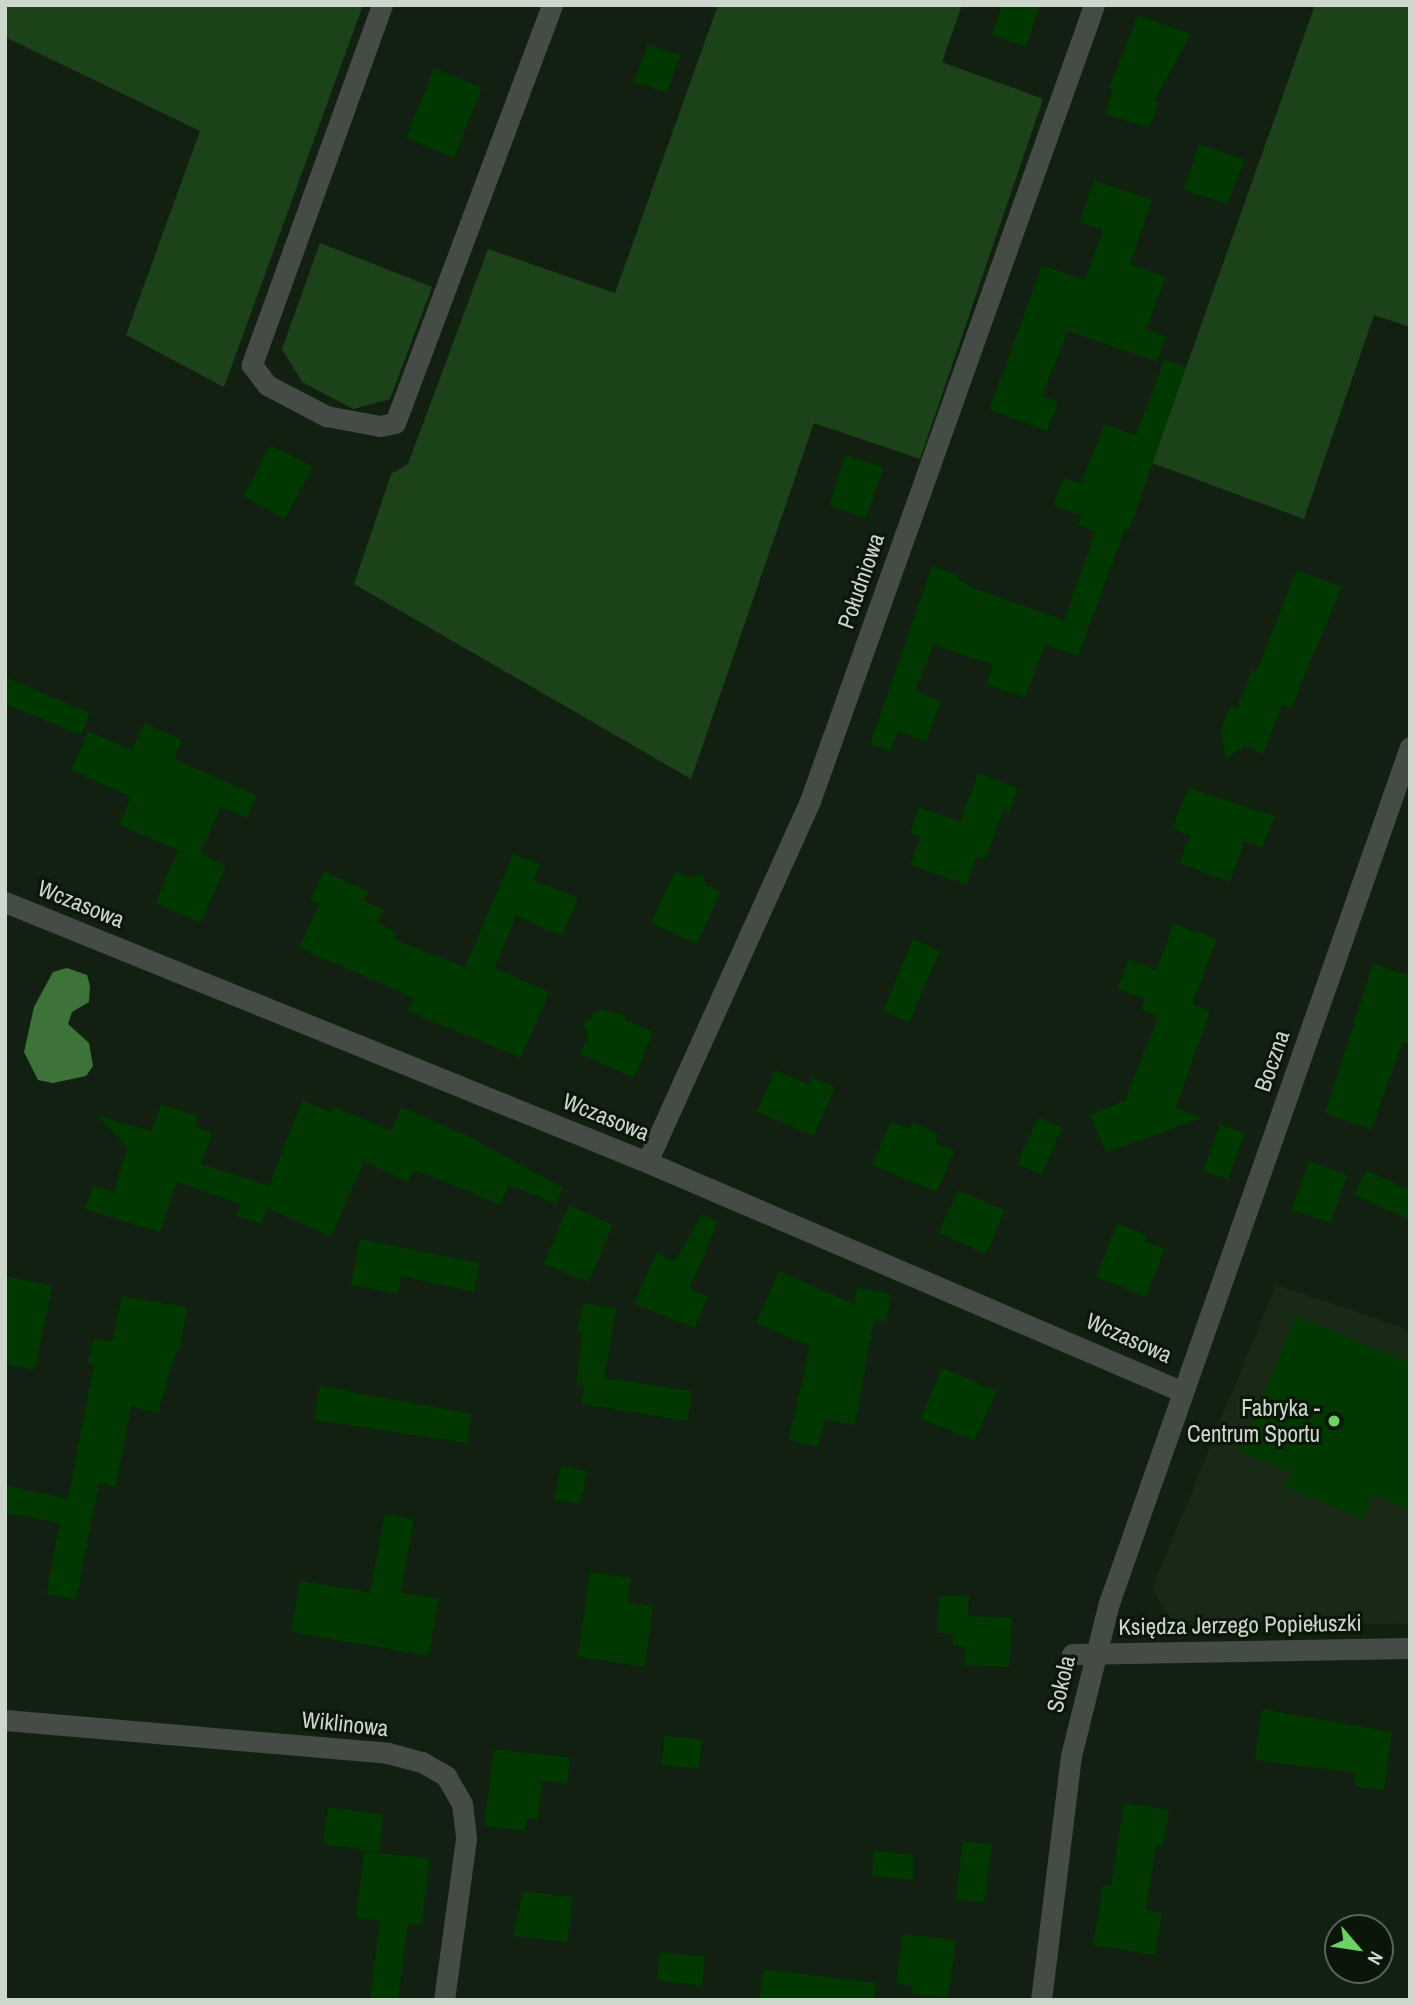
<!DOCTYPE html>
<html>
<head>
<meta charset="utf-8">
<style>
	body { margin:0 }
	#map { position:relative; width:1415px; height:2005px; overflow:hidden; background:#122011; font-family:"Archivo Narrow",sans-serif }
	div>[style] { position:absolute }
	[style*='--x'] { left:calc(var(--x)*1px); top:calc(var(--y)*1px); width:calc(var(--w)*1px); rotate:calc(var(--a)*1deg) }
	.built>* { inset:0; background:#182a16 }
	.green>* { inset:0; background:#1c421a }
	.water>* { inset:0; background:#3d7239 }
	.building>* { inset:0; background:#003800 }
	.minor>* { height:21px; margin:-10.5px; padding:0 10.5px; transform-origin:10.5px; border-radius:10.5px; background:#454c45 }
	.dots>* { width:19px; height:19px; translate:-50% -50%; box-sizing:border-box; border:4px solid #091608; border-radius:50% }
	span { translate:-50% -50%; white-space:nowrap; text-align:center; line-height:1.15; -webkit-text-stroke:6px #091608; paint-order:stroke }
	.street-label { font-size:23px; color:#cdd7cc }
	.poi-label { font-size:23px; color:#cdd7cc }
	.right { translate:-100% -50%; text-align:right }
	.frame { position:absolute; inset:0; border:7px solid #cdd7cc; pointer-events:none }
	.north { position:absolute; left:1324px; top:1914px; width:70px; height:70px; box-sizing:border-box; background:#091608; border:2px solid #576356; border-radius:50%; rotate:119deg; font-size:19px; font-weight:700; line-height:28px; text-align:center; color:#cdd7cc }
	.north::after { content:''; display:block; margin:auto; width:24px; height:32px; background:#6ad363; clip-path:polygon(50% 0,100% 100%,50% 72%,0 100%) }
</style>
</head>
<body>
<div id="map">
	<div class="built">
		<div style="clip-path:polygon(1276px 1285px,1398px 1326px,1410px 1335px,1410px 1624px,1173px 1621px,1152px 1589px)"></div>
	</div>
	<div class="green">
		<div style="clip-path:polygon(5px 5px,363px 5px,224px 387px,126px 335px,200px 131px,5px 37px)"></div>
		<div style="clip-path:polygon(718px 5px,962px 5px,942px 62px,1043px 99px,920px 459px,814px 423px,691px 779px,354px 584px,391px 474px,408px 464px,488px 249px,615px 293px)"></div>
		<div style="clip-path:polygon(1315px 5px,1410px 5px,1410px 327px,1374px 315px,1304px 519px,1152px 463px)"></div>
		<div style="clip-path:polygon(320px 243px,432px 287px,390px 399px,353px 409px,302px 382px,282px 349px)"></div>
	</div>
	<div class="water">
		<div style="clip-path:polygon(67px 968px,87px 975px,90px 986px,89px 1002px,72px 1012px,68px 1024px,89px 1043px,93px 1066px,86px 1076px,53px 1083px,38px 1080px,24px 1052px,34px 1007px,53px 972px)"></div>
	</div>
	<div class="building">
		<div style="clip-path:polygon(1002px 5px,1040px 5px,1026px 47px,992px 35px)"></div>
		<div style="clip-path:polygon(1138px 15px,1191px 34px,1154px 101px,1159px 102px,1149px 128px,1105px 114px,1113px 89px,1109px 88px)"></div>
		<div style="clip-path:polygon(648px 44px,680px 55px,667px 93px,634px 82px)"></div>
		<div style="clip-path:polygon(434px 68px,482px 88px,454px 158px,406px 138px)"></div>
		<div style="clip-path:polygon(1199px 144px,1245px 160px,1227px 204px,1184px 190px)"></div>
		<div style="clip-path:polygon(1094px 180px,1152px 200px,1130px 264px,1166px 277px,1146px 329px,1166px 337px,1157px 362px,1068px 331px,1042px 396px,1058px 402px,1047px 431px,989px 410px,1042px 265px,1085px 280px,1103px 230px,1079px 222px)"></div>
		<div style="clip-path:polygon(1164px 359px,1186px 367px,1129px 531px,1125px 529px,1078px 656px,1045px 645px,1025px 698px,986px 684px,993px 665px,934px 645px,915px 691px,941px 701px,926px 742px,898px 732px,890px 752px,870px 744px,932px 566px,958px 575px,957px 579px,981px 591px,1064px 620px,1095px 532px,1078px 525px,1081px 515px,1053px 506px,1063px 478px,1081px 484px,1104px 424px,1136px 435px)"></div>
		<div style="clip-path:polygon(270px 445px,313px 467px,285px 519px,243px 496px)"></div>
		<div style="clip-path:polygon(845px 455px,883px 467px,866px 518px,829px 506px)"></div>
		<div style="clip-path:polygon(1296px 570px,1342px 587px,1291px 708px,1282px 705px,1263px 754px,1244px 746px,1226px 760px,1221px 729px,1230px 706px,1237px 708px,1252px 669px,1257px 671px)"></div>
		<div style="clip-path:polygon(5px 677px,90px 713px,81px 735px,5px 704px)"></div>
		<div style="clip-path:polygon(144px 723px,182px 740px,174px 759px,257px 795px,247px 818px,221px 807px,200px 853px,226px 866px,201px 923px,155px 903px,178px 850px,119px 825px,131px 797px,71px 770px,88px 731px,132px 750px)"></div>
		<div style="clip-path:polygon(978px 773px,1018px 788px,1010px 812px,1004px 809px,985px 860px,976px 857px,967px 885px,910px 865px,920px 837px,910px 833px,919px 807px,960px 822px)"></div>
		<div style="clip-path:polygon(1188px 788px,1275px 816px,1262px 848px,1245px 841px,1230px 882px,1179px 863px,1190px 836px,1172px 829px)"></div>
		<div style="clip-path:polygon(513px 854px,540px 864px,534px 880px,578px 898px,562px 936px,516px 916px,495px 968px,549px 992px,521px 1058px,408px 1011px,414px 998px,299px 948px,319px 904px,310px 900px,324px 871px,368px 891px,364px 901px,384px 910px,377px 923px,397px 932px,394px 939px,465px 967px)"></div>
		<div style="clip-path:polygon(675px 871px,691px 878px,702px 873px,706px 885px,721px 891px,697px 944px,651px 923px)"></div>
		<div style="clip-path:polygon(1174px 923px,1217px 939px,1192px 1004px,1210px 1011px,1176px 1108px,1202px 1118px,1106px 1153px,1090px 1115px,1125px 1100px,1158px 1017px,1141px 1010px,1145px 999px,1117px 989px,1129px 959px,1156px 970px)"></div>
		<div style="clip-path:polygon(913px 939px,940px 951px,909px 1023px,883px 1011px)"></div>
		<div style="clip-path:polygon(1373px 963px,1410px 976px,1410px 1044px,1403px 1042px,1371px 1130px,1325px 1113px)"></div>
		<div style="clip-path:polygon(600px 1009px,624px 1015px,626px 1020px,653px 1032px,634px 1078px,580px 1054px,588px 1036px,583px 1025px)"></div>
		<div style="clip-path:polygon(775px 1070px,809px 1085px,812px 1077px,835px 1087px,814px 1136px,757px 1112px)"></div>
		<div style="clip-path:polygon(302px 1100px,331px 1112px,333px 1106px,391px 1131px,401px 1107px,470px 1137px,563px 1188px,556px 1204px,509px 1185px,500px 1205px,428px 1175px,413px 1171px,408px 1182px,364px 1162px,331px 1237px,267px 1208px,261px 1224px,236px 1216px,240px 1204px,177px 1182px,160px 1233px,85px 1209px,93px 1185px,114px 1192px,127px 1148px,97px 1115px,151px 1131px,161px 1104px,198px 1116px,195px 1127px,212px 1133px,201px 1164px,269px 1186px)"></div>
		<div style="clip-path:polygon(1038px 1117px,1062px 1127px,1042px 1175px,1017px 1164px)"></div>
		<div style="clip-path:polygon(891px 1121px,909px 1129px,912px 1123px,939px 1134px,935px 1143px,954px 1151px,937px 1192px,872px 1165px)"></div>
		<div style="clip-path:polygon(1220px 1124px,1245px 1133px,1228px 1180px,1203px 1171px)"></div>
		<div style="clip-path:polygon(1309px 1161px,1347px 1175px,1331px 1223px,1291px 1210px)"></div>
		<div style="clip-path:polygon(1366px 1170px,1410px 1190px,1410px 1220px,1354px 1195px)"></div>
		<div style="clip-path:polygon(958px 1190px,1005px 1210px,986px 1254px,938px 1233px)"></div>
		<div style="clip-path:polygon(569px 1205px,613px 1225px,589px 1282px,543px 1264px)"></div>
		<div style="clip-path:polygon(702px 1214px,718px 1222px,690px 1288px,708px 1297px,695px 1328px,634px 1304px,656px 1253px,675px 1261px)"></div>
		<div style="clip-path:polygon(1117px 1223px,1147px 1235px,1144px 1241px,1165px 1249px,1146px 1297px,1096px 1277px)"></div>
		<div style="clip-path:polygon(360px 1239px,480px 1263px,474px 1292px,401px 1276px,398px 1294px,351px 1285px)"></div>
		<div style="clip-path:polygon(779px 1271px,854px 1304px,857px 1287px,891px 1294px,886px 1322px,874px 1320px,855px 1425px,824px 1420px,818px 1447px,789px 1440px,810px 1346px,756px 1323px)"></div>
		<div style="clip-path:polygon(5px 1276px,52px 1286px,35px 1370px,5px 1364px)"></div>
		<div style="clip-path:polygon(122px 1296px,188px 1307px,179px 1352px,176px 1351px,158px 1413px,131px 1406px,116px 1487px,99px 1483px,76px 1600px,46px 1594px,60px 1523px,5px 1513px,5px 1485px,68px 1499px,94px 1364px,88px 1363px,93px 1338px,112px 1342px)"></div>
		<div style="clip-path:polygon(583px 1303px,616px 1309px,604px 1378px,692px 1391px,687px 1421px,581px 1404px,584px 1386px,576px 1384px,582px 1333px,577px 1331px)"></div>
		<div style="clip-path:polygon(1296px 1316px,1410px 1363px,1410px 1509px,1373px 1494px,1363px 1519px,1285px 1487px,1291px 1473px,1240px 1452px)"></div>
		<div style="clip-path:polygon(942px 1368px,997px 1391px,974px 1441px,920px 1418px)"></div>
		<div style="clip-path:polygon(320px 1386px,472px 1414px,467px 1443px,314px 1420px)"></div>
		<div style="clip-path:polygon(561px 1466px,587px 1471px,580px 1504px,554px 1499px)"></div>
		<div style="clip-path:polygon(385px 1514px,414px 1519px,401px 1592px,439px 1599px,428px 1656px,291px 1632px,300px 1581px,370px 1592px)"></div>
		<div style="clip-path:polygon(590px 1572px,631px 1578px,628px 1602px,653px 1606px,645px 1667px,578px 1657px)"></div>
		<div style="clip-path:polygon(939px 1596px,969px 1597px,968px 1616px,1012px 1618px,1009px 1667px,964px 1665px,966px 1647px,953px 1645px,953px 1634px,937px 1633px)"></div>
		<div style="clip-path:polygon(1262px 1709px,1392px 1732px,1384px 1790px,1354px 1786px,1355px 1773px,1255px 1760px)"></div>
		<div style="clip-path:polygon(664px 1736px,702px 1739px,699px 1769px,662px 1765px)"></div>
		<div style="clip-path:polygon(494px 1749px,570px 1758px,567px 1784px,542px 1781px,538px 1820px,527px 1818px,525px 1831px,484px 1826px)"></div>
		<div style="clip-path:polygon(1124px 1803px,1169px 1810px,1163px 1847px,1156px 1846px,1146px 1910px,1162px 1913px,1155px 1955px,1093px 1945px,1103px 1885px,1111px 1886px)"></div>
		<div style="clip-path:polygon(328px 1807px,383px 1815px,379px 1852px,323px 1844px)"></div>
		<div style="clip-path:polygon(963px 1841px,992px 1845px,984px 1903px,956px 1899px)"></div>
		<div style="clip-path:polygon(364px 1851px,430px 1859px,421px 1925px,408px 1924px,398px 2000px,370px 2000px,380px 1920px,356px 1918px)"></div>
		<div style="clip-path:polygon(874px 1851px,913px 1855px,913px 1880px,872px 1876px)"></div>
		<div style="clip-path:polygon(523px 1891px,573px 1897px,567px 1942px,513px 1936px)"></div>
		<div style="clip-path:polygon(903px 1934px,956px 1940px,948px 1998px,912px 1994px,913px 1986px,896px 1984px)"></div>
		<div style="clip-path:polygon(660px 1952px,705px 1957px,702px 1986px,657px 1980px)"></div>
		<div style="clip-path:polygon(764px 1969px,876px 1983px,875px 2000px,759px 2000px)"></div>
	</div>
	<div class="minor">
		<div style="--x:382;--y:5;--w:383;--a:109.9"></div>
		<div style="--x:252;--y:365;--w:25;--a:53"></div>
		<div style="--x:267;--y:385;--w:67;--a:27.7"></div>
		<div style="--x:326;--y:416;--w:55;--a:10.5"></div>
		<div style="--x:380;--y:426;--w:15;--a:-11"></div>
		<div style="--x:395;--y:423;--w:447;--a:-69.4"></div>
		<div style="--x:5;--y:902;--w:693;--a:22.05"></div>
		<div style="--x:647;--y:1162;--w:583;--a:23.22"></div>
		<div style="--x:647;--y:1162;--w:396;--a:-65.7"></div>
		<div style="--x:810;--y:801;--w:845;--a:-70.36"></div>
		<div style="--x:1072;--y:1654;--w:338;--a:-1"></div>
		<div style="--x:5;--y:1720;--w:384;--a:4.9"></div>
		<div style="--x:388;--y:1753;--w:35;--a:15"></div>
		<div style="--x:422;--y:1762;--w:28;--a:30"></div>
		<div style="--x:446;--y:1776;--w:32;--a:60"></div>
		<div style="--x:462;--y:1804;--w:35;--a:83"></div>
		<div style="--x:466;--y:1839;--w:162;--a:97.8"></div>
		<div style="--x:1041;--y:2000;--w:246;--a:-83"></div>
		<div style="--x:1071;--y:1756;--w:158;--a:-76.1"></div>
		<div style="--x:1109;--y:1603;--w:907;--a:-70.63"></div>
	</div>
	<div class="dots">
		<div style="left:1334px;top:1421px;background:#6ad363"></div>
	</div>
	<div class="street-label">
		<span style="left:861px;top:581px;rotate:-71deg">Południowa</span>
		<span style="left:81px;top:904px;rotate:22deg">Wczasowa</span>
		<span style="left:1272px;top:1061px;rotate:-71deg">Boczna</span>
		<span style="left:606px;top:1117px;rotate:22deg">Wczasowa</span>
		<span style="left:1129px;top:1338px;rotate:24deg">Wczasowa</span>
		<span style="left:1240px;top:1625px;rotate:-1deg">Księdza Jerzego Popiełuszki</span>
		<span style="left:1061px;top:1684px;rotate:-77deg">Sokola</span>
		<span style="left:345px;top:1724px;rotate:6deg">Wiklinowa</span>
	</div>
	<div class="poi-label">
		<span class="right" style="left:1320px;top:1421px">Fabryka -<br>Centrum Sportu</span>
	</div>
	<div class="frame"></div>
	<div class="north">N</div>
</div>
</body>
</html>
